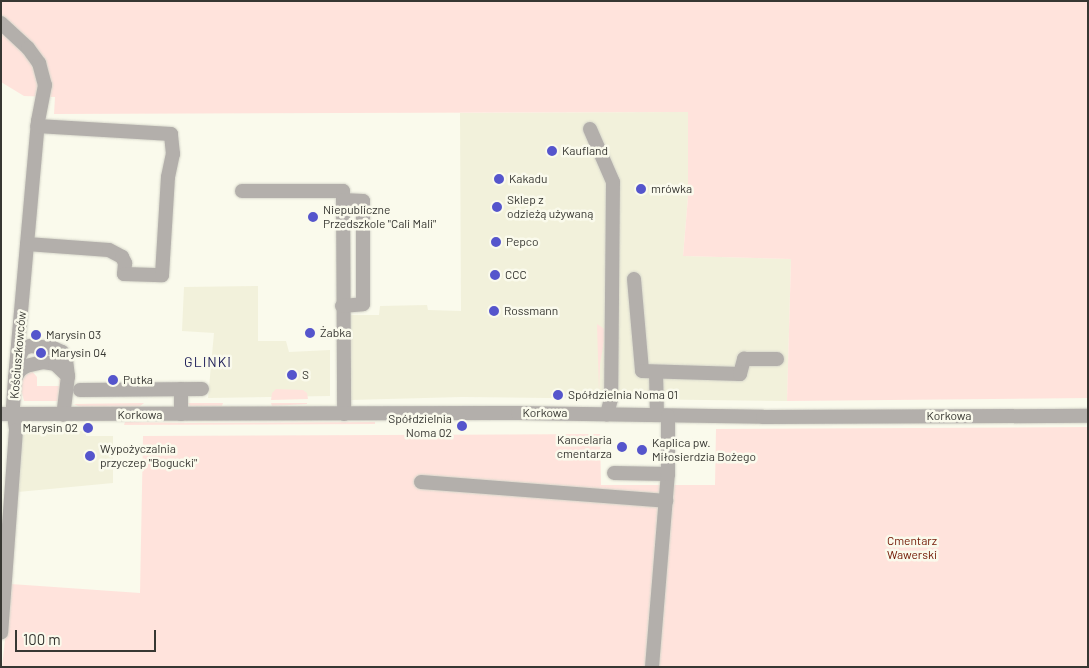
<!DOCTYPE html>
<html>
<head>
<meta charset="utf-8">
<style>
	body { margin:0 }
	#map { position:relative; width:1089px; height:668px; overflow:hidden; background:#fafaec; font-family:Barlow,sans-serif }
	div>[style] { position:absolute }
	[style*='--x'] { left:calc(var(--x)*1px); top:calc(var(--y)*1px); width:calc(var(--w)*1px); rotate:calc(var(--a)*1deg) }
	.built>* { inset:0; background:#f2f1db }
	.green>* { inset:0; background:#ffe3dc }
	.roads { filter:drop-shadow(0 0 1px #d7d7cb) drop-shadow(0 0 1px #d7d7cb) }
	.minor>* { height:14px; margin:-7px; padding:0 7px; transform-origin:7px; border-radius:7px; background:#b3afab }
	.dots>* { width:14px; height:14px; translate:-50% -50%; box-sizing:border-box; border:2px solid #fafaec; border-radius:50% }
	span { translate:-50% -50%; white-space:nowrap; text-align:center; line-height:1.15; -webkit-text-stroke:5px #fafaec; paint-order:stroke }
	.poi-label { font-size:12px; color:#373732 }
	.left { translate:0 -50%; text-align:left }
	.right { translate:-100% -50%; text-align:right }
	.street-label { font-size:12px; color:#373732 }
	.park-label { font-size:12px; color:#711702 }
	.neighbourhood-label { font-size:14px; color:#24245d; letter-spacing:1px }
	.frame { position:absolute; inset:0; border:2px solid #373732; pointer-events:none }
	.scale { position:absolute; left:15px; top:630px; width:141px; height:22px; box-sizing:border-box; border:2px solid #373732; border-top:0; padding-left:6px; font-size:15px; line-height:18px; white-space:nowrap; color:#373732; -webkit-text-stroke:4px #fafaec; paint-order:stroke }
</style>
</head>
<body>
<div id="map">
	<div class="built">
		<div style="clip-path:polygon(688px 112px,688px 197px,683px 256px,791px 259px,787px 401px,462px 397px,350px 400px,350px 315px,379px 315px,380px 306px,427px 305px,428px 310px,461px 311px,460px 113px)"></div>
		<div style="clip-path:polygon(258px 286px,258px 341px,286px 341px,289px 352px,330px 350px,330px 396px,208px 398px,214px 333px,182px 331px,184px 287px)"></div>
		<div style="clip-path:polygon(26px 431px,86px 431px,86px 436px,113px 436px,113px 483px,18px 492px,22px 438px)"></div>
	</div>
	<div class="green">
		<div style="clip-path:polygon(1px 1px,1088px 1px,1088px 398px,787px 401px,791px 259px,683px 256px,688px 197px,688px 112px,54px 114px,55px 97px,24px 96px,1px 82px)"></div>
		<div style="clip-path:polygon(597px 324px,606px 330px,600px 364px,599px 392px)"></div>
		<div style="clip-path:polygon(31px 370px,37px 377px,37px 386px,59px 386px,59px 377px,62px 384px,59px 401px,24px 401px,22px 393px,19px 393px,22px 377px)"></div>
		<div style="clip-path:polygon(276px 389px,303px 390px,307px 393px,308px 399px,271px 400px,272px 393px)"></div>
		<div style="clip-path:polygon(144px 403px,139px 407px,82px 408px,74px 404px)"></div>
		<div style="clip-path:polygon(187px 403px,223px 403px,222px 406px,190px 406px)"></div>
		<div style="clip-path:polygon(271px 403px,307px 403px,307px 404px,272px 406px)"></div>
		<div style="clip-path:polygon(125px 422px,190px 423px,375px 422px,375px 424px,124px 425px)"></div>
		<div style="clip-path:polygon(1088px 427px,1088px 667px,2px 667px,11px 584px,140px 593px,143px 436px,600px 434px,601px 485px,715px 485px,716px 429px)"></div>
	</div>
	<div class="roads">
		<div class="minor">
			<div style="--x:1;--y:23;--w:37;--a:43"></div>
			<div style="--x:28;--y:48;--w:19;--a:54"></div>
			<div style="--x:39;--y:63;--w:23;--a:75"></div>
			<div style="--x:45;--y:85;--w:37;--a:101"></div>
			<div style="--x:38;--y:121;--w:258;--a:95.1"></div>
			<div style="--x:15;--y:378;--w:30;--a:94"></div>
			<div style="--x:13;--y:408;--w:22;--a:82"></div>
			<div style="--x:16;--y:430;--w:203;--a:94.2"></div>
			<div style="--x:590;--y:129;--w:58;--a:66.5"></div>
			<div style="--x:613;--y:182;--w:217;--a:90.5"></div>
			<div style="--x:611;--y:399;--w:16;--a:105"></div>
			<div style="--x:242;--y:191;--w:101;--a:0"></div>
			<div style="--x:343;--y:191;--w:223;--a:89.7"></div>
			<div style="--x:27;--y:244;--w:82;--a:4.2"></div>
			<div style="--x:109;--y:250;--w:15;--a:28"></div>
			<div style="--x:122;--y:257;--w:7;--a:63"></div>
			<div style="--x:125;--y:263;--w:11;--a:95"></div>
			<div style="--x:124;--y:274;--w:38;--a:2"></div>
			<div style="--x:162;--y:275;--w:98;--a:-86.5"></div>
			<div style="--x:168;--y:177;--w:24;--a:-78"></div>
			<div style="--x:173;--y:154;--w:20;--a:-96"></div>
			<div style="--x:171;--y:134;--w:134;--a:-176.6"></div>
			<div style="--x:634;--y:279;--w:92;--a:85"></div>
			<div style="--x:642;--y:371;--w:98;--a:1.8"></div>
			<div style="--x:740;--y:374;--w:16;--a:-75"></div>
			<div style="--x:744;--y:359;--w:33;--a:0"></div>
			<div style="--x:342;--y:306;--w:21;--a:-5"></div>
			<div style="--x:363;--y:304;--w:103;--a:-90"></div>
			<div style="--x:363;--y:201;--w:20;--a:-177"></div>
			<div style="--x:17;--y:361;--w:13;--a:-63"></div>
			<div style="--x:23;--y:349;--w:8;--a:-23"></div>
			<div style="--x:30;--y:346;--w:23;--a:5"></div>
			<div style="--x:53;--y:348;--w:10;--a:24"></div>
			<div style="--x:62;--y:352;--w:9;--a:63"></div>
			<div style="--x:66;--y:360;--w:16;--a:83"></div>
			<div style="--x:68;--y:376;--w:39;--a:97"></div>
			<div style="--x:656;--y:372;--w:43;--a:88.7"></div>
			<div style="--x:15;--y:378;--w:9;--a:-58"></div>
			<div style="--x:20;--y:370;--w:7;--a:-34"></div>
			<div style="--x:26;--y:366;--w:17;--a:-13"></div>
			<div style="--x:43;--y:362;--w:12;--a:9"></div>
			<div style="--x:55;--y:364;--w:18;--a:43"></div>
			<div style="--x:181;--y:389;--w:25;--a:90"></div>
			<div style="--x:80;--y:390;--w:122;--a:-0.5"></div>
			<div style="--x:1;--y:414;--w:517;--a:-0.11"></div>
			<div style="--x:518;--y:413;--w:245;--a:0.9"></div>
			<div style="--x:763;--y:417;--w:325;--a:-0.2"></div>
			<div style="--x:614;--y:473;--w:54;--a:1.1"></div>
			<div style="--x:421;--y:482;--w:246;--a:4.4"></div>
			<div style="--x:652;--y:667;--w:194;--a:-85.3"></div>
			<div style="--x:668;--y:474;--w:58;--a:-90"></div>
		</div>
	</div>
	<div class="dots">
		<div style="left:552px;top:151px;background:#55c"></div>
		<div style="left:499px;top:179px;background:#55c"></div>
		<div style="left:641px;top:189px;background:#55c"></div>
		<div style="left:497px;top:207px;background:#55c"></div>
		<div style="left:313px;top:217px;background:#55c"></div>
		<div style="left:496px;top:242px;background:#55c"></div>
		<div style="left:495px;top:275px;background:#55c"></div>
		<div style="left:494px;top:311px;background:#55c"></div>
		<div style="left:310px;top:333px;background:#55c"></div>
		<div style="left:36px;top:335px;background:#55c"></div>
		<div style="left:41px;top:353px;background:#55c"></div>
		<div style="left:292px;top:375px;background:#55c"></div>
		<div style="left:113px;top:380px;background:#55c"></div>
		<div style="left:558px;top:395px;background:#55c"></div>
		<div style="left:462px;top:426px;background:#55c"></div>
		<div style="left:88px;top:428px;background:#55c"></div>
		<div style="left:622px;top:447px;background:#55c"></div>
		<div style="left:642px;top:450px;background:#55c"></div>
		<div style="left:90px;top:456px;background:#55c"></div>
	</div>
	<div class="poi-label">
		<span class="left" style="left:562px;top:151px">Kaufland</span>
		<span class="left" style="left:509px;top:179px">Kakadu</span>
		<span class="left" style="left:651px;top:189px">mrówka</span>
		<span class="left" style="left:507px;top:207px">Sklep z<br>odzieżą używaną</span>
		<span class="left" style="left:323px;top:217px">Niepubliczne<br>Przedszkole "Cali Mali"</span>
		<span class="left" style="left:506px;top:242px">Pepco</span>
		<span class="left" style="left:505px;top:275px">CCC</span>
		<span class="left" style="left:504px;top:311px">Rossmann</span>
		<span class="left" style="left:320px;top:333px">Żabka</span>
		<span class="left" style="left:46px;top:335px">Marysin 03</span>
		<span class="left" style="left:51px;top:353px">Marysin 04</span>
		<span class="left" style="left:302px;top:375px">S</span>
		<span class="left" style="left:123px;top:380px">Putka</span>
		<span class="left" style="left:568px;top:395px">Spółdzielnia Noma 01</span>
		<span class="right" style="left:452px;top:426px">Spółdzielnia<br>Noma 02</span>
		<span class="right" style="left:78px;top:428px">Marysin 02</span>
		<span class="right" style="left:612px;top:447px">Kancelaria<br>cmentarza</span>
		<span class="left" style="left:652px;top:450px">Kaplica pw.<br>Miłosierdzia Bożego</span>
		<span class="left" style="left:100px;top:456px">Wypożyczalnia<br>przyczep "Bogucki"</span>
	</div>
	<div class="street-label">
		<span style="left:18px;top:355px;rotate:-85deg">Kościuszkowców</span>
		<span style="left:545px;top:413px">Korkowa</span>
		<span style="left:140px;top:415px">Korkowa</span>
		<span style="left:949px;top:416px">Korkowa</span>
	</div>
	<div class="park-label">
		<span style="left:912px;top:548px">Cmentarz<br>Wawerski</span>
	</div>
	<div class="neighbourhood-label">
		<span style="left:208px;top:362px">GLINKI</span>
	</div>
	<div class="frame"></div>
	<div class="scale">100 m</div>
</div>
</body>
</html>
